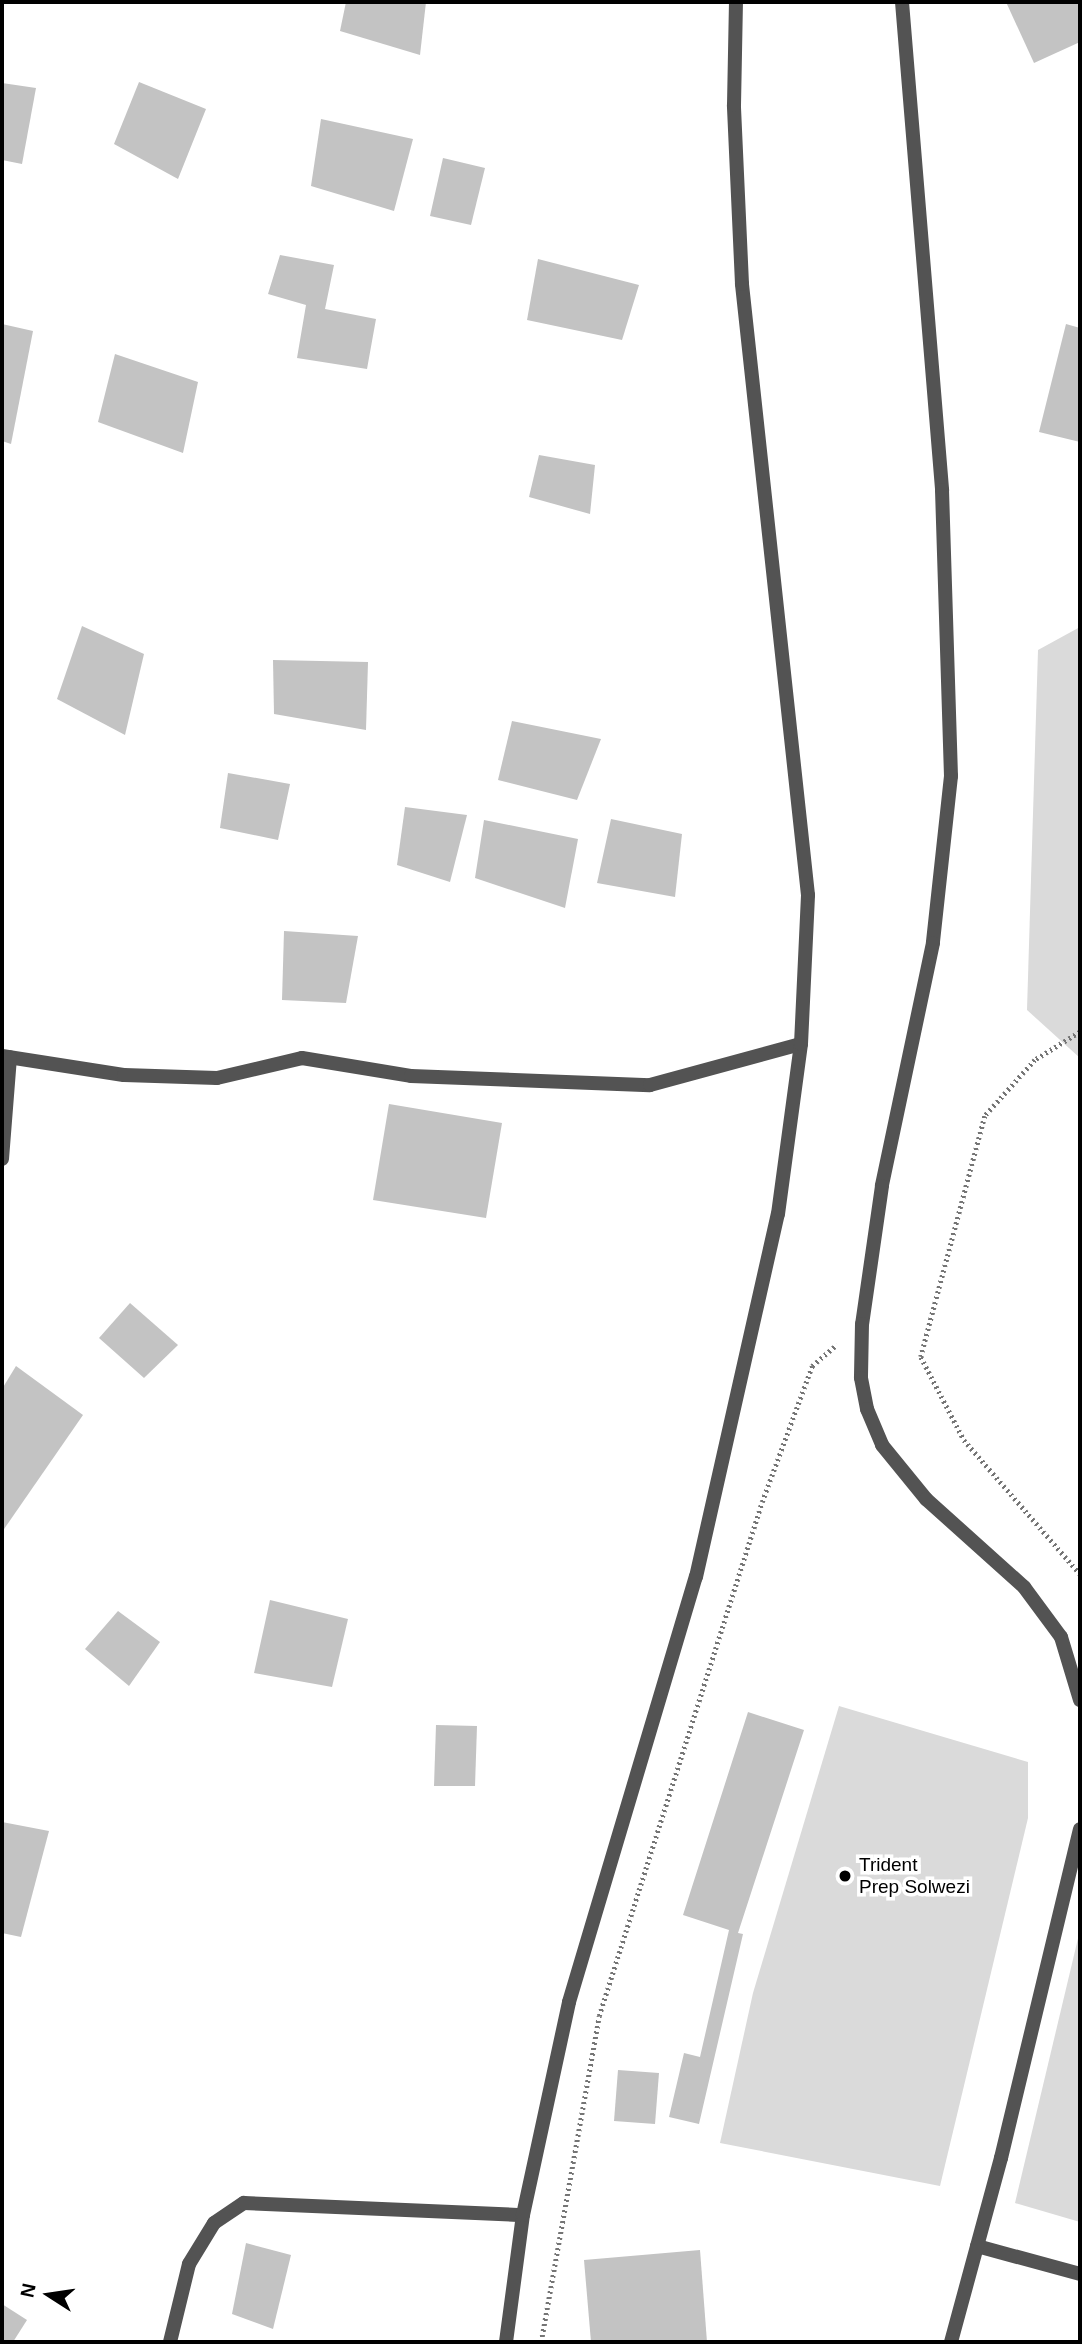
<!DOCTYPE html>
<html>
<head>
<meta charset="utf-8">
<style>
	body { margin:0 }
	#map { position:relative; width:1082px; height:2344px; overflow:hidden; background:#fff; font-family:Helvetica,sans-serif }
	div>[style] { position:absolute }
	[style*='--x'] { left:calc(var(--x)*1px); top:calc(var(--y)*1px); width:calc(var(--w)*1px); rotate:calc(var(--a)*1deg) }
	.green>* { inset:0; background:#dadada }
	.building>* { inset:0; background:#c3c3c3 }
	.path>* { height:4.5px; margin-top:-2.25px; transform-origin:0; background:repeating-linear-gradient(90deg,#757575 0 2px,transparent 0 5.5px) }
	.service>* { height:14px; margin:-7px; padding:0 7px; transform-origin:7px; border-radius:7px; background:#535353 }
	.minor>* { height:14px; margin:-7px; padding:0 7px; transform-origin:7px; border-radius:7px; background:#535353 }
	.dots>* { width:19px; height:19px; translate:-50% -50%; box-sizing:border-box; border:4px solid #fff; border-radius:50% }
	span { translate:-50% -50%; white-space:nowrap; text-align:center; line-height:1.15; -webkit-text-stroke:7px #fff; paint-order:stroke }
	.poi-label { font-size:19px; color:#000 }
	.left { translate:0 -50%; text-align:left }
	.frame { position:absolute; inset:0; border:4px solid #000; pointer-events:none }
	.north { position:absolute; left:14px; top:2260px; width:70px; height:70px; -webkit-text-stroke:5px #fff; paint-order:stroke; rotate:282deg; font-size:19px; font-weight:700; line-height:28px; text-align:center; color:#000 }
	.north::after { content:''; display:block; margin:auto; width:24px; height:32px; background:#000; clip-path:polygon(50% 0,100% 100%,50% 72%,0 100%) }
</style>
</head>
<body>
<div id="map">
	<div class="green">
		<div style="clip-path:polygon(1080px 627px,1080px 1058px,1027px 1010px,1038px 650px)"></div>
		<div style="clip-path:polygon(839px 1706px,1028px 1762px,1028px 1818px,940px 2186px,720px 2143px,753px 1993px)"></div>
		<div style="clip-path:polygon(1080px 1930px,1080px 2222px,1015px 2203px)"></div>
	</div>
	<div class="building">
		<div style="clip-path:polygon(346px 2px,426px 2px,420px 55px,340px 31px)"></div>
		<div style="clip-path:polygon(1006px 2px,1080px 2px,1080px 42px,1034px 63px)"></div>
		<div style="clip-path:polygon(139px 82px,206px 109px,178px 179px,114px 144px)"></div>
		<div style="clip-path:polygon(2px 83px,36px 88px,22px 164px,2px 160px)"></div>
		<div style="clip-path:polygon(321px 119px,413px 139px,394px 211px,311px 186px)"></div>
		<div style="clip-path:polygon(443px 158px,485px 168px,471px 225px,430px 216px)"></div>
		<div style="clip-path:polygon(280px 255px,334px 265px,325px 309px,376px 319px,367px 369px,297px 358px,306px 305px,268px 294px)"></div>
		<div style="clip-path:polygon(538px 259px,639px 285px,622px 340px,527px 320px)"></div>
		<div style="clip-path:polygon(2px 324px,33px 331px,11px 444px,2px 441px)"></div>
		<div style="clip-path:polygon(1066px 324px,1080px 328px,1080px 442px,1039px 432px)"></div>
		<div style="clip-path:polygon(115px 354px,198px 382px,183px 453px,98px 422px)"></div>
		<div style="clip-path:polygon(539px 455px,595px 465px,590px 514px,529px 497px)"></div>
		<div style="clip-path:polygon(82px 626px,144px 654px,125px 735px,57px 699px)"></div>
		<div style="clip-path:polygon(273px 660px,368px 662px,366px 730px,274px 714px)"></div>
		<div style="clip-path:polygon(512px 721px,601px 739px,577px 800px,498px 780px)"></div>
		<div style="clip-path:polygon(228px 773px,290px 784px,278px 840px,220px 828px)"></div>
		<div style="clip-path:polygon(405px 807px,467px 815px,450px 882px,397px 865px)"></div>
		<div style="clip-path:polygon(611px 819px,682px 834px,675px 897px,597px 883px)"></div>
		<div style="clip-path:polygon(484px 820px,578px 839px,565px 908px,475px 878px)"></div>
		<div style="clip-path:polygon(284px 931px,358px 936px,346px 1003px,282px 1000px)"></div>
		<div style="clip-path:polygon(389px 1104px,502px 1123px,486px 1218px,373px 1200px)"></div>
		<div style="clip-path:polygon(130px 1303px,178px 1345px,144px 1378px,99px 1338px)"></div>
		<div style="clip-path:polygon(16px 1366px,83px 1415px,2px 1532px,2px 1389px)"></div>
		<div style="clip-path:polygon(270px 1600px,348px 1619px,332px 1687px,254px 1673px)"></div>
		<div style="clip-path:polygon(118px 1611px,160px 1642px,129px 1686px,85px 1649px)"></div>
		<div style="clip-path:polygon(748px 1712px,804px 1730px,738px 1933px,743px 1934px,699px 2124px,669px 2117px,684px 2053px,700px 2057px,729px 1930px,683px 1915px)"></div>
		<div style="clip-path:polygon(436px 1725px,477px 1726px,475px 1786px,434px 1786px)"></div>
		<div style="clip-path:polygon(2px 1822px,49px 1831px,21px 1937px,2px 1933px)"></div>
		<div style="clip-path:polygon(618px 2070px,659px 2073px,655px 2124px,614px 2121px)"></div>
		<div style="clip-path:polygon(246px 2243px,291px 2255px,273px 2329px,232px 2314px)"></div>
		<div style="clip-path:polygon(700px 2250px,707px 2342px,591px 2342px,584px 2260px)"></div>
		<div style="clip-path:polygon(2px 2304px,27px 2320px,13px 2342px,2px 2342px)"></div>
	</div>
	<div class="path">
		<div style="--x:1080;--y:1032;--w:53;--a:148.1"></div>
		<div style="--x:1035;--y:1060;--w:75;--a:131.8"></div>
		<div style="--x:985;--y:1116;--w:249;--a:104.9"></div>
		<div style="--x:921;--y:1357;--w:93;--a:62.6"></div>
		<div style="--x:964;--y:1440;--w:177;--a:49.1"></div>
		<div style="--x:541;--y:2342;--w:331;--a:-79.9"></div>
		<div style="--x:599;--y:2016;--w:539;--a:-72.41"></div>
		<div style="--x:762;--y:1502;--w:145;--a:-69.8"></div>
		<div style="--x:812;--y:1366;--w:33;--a:-41"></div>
	</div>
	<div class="service">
		<div style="--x:977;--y:2246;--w:107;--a:15.2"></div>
	</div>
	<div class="minor">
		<div style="--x:902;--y:2;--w:490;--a:85.3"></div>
		<div style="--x:942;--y:490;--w:286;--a:88.2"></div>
		<div style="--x:951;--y:776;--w:168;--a:96.2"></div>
		<div style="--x:933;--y:943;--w:248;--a:101.9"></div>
		<div style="--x:882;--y:1186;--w:139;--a:98.2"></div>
		<div style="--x:862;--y:1324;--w:54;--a:91.1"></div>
		<div style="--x:861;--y:1378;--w:32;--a:79"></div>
		<div style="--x:867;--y:1409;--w:39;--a:67"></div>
		<div style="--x:882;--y:1445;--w:70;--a:50.8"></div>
		<div style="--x:926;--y:1499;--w:132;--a:41.9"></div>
		<div style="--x:1024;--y:1587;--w:62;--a:53.5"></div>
		<div style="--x:1061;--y:1637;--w:66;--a:73.2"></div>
		<div style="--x:2;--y:1056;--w:123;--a:8.9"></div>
		<div style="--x:124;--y:1075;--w:93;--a:1.8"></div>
		<div style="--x:217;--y:1078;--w:87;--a:-13.2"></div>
		<div style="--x:302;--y:1058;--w:110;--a:9.4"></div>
		<div style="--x:411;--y:1076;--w:239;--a:2.2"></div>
		<div style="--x:650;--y:1085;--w:156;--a:-15.2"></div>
		<div style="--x:2;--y:1159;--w:102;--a:-85.5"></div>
		<div style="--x:170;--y:2342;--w:80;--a:-76.3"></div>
		<div style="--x:189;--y:2264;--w:48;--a:-58.6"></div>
		<div style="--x:214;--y:2223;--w:36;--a:-34"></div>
		<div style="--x:244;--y:2203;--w:279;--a:2.5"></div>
		<div style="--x:506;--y:2342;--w:128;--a:-82.4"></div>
		<div style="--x:523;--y:2215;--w:218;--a:-77.8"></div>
		<div style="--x:569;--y:2002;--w:444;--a:-73.4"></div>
		<div style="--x:696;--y:1577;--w:372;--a:-77.3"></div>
		<div style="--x:778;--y:1214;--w:172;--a:-82.3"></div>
		<div style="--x:801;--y:1044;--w:149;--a:-87.3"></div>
		<div style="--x:808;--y:895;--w:615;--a:-96.17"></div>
		<div style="--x:742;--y:284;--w:179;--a:-92.6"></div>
		<div style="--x:734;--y:105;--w:103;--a:-88.9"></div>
		<div style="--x:951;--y:2342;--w:191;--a:-74.8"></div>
		<div style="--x:1001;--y:2158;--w:338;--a:-76.5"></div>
	</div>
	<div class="dots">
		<div style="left:845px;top:1876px;background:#000"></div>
	</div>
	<div class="poi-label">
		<span class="left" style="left:859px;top:1876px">Trident<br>Prep Solwezi</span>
	</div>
	<div class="frame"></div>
	<div class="north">N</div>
</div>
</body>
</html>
